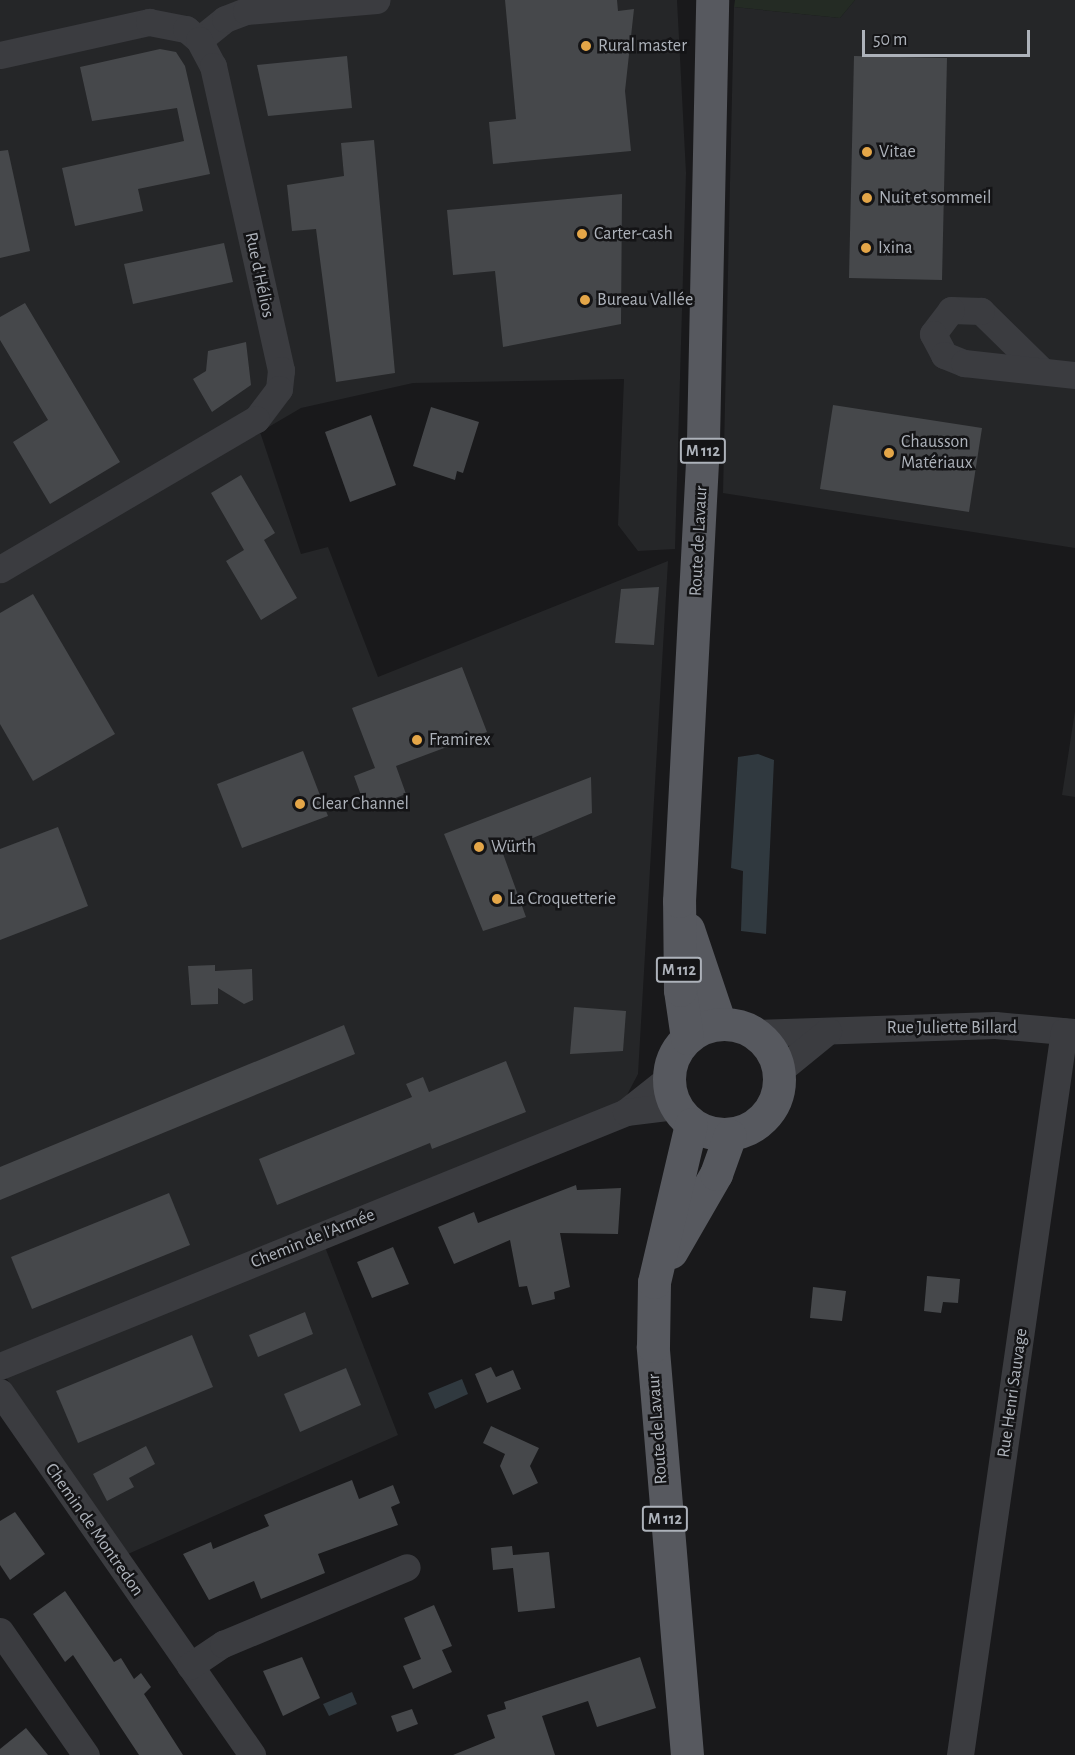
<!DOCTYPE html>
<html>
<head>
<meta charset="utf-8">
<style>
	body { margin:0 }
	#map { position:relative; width:1075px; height:1755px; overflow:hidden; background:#19191b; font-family:"Alegreya Sans",sans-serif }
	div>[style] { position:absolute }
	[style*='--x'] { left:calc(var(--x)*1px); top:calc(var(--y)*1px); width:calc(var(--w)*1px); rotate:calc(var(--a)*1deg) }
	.built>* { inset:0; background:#252628 }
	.green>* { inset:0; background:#242b24 }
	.water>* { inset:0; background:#30393f }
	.building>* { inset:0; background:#46484b }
	.minor>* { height:27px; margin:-13.5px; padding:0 13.5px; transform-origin:13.5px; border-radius:13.5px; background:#3b3c40 }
	.major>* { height:33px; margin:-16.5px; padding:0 16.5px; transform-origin:16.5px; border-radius:16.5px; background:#57595f }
	.major>.ring { margin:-16.5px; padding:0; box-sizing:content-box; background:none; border:33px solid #57595f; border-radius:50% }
	.dots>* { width:16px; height:16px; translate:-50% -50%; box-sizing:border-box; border:3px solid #141416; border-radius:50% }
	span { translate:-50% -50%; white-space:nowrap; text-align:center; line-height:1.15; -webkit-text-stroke:5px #141416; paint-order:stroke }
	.shield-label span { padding:2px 4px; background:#141416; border:2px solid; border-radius:4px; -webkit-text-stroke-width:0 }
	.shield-label { font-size:16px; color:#adb2ba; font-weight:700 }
	.poi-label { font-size:18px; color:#adb2ba }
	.left { translate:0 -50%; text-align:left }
	.street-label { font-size:18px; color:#adb2ba }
	.scale { position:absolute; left:862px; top:30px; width:168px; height:27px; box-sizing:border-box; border:3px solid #adb2ba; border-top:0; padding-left:8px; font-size:18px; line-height:21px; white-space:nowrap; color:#adb2ba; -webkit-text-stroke:4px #141416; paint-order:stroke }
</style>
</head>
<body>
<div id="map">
	<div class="built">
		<div style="clip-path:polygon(0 0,677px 0,686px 173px,675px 549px,638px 551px,618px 525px,624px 379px,413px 383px,301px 408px,260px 432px,301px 554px,328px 547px,378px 677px,668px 561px,638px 1074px,609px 1129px,325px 1247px,398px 1435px,128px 1554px,0 1369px)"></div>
		<div style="clip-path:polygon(855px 0,1075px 0,1075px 548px,723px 493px,734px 7px,840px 18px)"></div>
		<div style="clip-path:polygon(1075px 711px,1075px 797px,1062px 795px)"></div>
	</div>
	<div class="green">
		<div style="clip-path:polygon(735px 0,855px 0,840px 18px,734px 7px)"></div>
	</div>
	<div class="water">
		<div style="clip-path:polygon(758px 754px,774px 760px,766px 934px,741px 931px,743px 871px,731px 868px,738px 757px)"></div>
		<div style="clip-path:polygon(462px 1379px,468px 1394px,435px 1409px,428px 1393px)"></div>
		<div style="clip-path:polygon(352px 1692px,357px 1704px,329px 1716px,323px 1704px)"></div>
	</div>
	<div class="building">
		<div style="clip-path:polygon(505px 0,617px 0,618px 11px,634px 9px,625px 91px,631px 151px,493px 164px,489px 122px,516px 119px)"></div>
		<div style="clip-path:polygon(160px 49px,176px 52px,185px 66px,210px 174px,138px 189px,143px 211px,75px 226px,62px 168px,184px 141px,177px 108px,92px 121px,80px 67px)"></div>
		<div style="clip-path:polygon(347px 56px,352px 108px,268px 116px,257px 65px)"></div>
		<div style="clip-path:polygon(854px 56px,947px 58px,942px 280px,849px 278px)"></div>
		<div style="clip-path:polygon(374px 140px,395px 373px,336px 382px,316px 229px,292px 231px,287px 185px,344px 176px,341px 143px)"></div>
		<div style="clip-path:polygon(8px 150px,30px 251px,0 258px,0 151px)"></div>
		<div style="clip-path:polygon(622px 194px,621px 324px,503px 347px,495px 271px,453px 275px,447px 210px)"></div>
		<div style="clip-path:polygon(224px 243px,233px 282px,133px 304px,124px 264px)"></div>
		<div style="clip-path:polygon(25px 303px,120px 462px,50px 504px,13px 442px,48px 420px,0 340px,0 317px)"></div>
		<div style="clip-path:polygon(246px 342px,251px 385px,212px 412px,193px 379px,206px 371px,208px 351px)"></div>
		<div style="clip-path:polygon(833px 405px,982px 428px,969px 512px,820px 489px)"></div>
		<div style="clip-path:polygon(431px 407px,479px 422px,463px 473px,457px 471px,455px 480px,413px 466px)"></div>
		<div style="clip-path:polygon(371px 415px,396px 485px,350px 502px,325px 432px)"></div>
		<div style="clip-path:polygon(241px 475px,275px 533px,264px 540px,297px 598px,261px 620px,226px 561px,244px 550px,211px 493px)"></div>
		<div style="clip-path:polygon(659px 587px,654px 645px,615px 643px,621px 589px)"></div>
		<div style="clip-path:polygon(33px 594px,115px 734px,33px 781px,0 724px,0 613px)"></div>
		<div style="clip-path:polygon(462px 667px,487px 732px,396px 766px,406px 794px,366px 809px,354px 776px,375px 768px,352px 708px)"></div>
		<div style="clip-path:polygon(303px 751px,328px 816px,242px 848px,217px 784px)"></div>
		<div style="clip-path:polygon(591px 777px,592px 813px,502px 851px,526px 917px,483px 931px,444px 834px)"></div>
		<div style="clip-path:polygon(58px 827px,88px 906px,0 940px,0 849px)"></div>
		<div style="clip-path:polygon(215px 965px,215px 971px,252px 969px,253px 1000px,244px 1004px,218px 988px,218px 1004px,191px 1005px,188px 966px)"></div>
		<div style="clip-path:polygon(574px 1007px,626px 1011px,623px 1051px,570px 1054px)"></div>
		<div style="clip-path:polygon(344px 1025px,355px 1054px,0 1200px,0 1167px)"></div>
		<div style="clip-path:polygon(506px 1061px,526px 1112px,432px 1149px,430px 1143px,277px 1205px,259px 1159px,412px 1097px,406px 1084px,423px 1077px,429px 1092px)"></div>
		<div style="clip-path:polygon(576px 1185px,577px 1190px,621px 1188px,618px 1234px,560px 1233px,570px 1287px,554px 1292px,555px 1299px,532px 1305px,527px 1286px,519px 1287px,510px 1240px,454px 1264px,438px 1227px,474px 1212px,478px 1223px)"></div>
		<div style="clip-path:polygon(169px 1193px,190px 1245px,32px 1309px,11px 1257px)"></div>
		<div style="clip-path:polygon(393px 1247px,409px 1284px,372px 1298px,357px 1262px)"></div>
		<div style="clip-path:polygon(927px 1276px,960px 1279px,958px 1303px,943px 1302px,941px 1313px,924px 1311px)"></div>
		<div style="clip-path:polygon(813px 1287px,846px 1291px,842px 1321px,810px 1318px)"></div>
		<div style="clip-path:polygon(305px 1312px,313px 1334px,258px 1357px,249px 1335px)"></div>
		<div style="clip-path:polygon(192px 1335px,213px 1387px,78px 1443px,56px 1391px)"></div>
		<div style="clip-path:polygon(491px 1367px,496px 1377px,513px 1370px,521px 1389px,487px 1403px,475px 1374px)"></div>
		<div style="clip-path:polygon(346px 1368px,361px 1405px,300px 1432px,284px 1394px)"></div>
		<div style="clip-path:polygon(491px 1426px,539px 1448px,530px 1466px,538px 1483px,513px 1495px,500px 1466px,505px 1454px,483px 1443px)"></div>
		<div style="clip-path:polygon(146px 1446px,155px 1464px,129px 1478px,134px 1487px,107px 1501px,93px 1474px)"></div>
		<div style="clip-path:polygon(352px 1480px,359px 1499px,393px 1485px,400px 1503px,391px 1507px,398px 1525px,318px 1554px,325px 1573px,261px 1599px,254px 1581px,209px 1600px,183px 1554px,211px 1542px,213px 1549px,269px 1526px,264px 1515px)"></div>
		<div style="clip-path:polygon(15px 1512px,45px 1554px,10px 1580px,0 1565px,0 1521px)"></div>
		<div style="clip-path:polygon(512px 1546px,513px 1555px,549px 1552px,555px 1608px,518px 1612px,513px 1568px,493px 1570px,491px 1548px)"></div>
		<div style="clip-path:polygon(65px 1591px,114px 1662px,121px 1658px,134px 1679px,141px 1673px,151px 1687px,144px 1694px,183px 1755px,139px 1755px,73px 1655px,65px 1662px,33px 1614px)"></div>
		<div style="clip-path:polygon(434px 1605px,452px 1646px,442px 1650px,452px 1672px,413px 1689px,403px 1666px,421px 1659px,404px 1618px)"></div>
		<div style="clip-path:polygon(302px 1657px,320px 1698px,283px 1716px,263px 1671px)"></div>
		<div style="clip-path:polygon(640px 1657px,656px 1708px,597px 1727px,588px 1701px,542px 1716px,555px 1755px,453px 1755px,495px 1738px,487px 1715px,506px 1709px,504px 1702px)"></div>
		<div style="clip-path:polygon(412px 1709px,418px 1724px,397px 1732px,391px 1716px)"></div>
		<div style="clip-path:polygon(26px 1728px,48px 1755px,0 1755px,0 1749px)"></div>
	</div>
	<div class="minor">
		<div style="--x:199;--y:40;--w:33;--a:-39"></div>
		<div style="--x:225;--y:19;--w:22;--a:-21"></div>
		<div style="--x:246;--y:11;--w:131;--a:-4.8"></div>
		<div style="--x:0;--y:55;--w:153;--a:-12.5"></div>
		<div style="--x:149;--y:22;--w:38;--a:11"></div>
		<div style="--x:186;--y:29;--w:17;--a:40"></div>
		<div style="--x:199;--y:40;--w:30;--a:62"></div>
		<div style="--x:213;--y:66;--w:312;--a:77.4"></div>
		<div style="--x:281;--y:370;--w:19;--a:96"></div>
		<div style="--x:279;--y:389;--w:38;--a:127"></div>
		<div style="--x:256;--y:419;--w:297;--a:149.6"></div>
		<div style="--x:1040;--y:369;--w:83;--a:-135.5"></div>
		<div style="--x:981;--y:311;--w:30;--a:-178"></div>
		<div style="--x:951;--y:310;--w:30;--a:127"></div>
		<div style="--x:933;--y:334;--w:24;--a:62"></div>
		<div style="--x:944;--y:355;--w:22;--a:22"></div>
		<div style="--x:964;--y:363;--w:112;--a:6.2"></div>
		<div style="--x:756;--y:1033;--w:239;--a:-1.9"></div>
		<div style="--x:995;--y:1025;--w:80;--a:5"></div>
		<div style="--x:780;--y:1070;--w:62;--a:-39.1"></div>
		<div style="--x:627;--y:1111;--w:53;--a:-38.2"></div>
		<div style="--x:0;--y:1366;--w:676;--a:-22.08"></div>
		<div style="--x:626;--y:1112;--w:49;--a:-7"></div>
		<div style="--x:0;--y:1392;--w:442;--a:55.2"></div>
		<div style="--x:0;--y:1631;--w:151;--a:55.3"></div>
		<div style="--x:190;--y:1666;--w:40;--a:-34"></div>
		<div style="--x:223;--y:1644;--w:199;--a:-22.7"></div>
		<div style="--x:960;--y:1755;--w:731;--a:-81.83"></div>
	</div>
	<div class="major">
		<div style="--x:688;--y:929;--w:100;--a:71.4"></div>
		<div class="ring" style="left:669px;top:1024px;width:77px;height:77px"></div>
		<div style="--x:687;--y:1038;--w:49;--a:-98.3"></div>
		<div style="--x:680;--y:990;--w:89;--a:-90.6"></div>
		<div style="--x:679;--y:901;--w:462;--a:-87"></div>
		<div style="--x:703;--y:440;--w:440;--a:-88.8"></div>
		<div style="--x:671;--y:1252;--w:90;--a:-60"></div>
		<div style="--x:716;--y:1174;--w:41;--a:-70.3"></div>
		<div style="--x:687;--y:1755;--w:410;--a:-94.8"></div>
		<div style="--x:653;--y:1346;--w:64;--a:-89.1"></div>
		<div style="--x:654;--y:1282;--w:162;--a:-76.8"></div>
	</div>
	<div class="dots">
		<div style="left:586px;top:46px;background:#e4a648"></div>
		<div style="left:867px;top:152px;background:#e4a648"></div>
		<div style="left:867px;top:198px;background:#e4a648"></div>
		<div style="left:582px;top:234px;background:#e4a648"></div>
		<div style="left:866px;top:248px;background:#e4a648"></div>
		<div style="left:585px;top:300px;background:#e4a648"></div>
		<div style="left:889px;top:453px;background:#e4a648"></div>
		<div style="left:417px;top:740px;background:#e4a648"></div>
		<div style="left:300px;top:804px;background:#e4a648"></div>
		<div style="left:479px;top:847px;background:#e4a648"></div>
		<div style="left:497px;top:899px;background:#e4a648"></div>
	</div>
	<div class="shield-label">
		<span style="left:703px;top:451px">M 112</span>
		<span style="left:679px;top:970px">M 112</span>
		<span style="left:665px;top:1519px">M 112</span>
	</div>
	<div class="poi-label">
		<span class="left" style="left:598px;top:46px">Rural master</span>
		<span class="left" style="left:879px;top:152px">Vitae</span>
		<span class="left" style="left:879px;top:198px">Nuit et sommeil</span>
		<span class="left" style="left:594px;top:234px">Carter-cash</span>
		<span class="left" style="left:878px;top:248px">Ixina</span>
		<span class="left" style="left:597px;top:300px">Bureau Vallée</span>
		<span class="left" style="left:901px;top:453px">Chausson<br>Matériaux</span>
		<span class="left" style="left:429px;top:740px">Framirex</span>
		<span class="left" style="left:312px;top:804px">Clear Channel</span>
		<span class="left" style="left:491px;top:847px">Würth</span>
		<span class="left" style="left:509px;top:899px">La Croquetterie</span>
	</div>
	<div class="street-label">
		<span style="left:259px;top:275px;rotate:78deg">Rue d'Hélios</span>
		<span style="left:699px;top:541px;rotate:-87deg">Route de Lavaur</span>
		<span style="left:952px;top:1028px">Rue Juliette Billard</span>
		<span style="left:313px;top:1239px;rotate:-22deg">Chemin de l'Armée</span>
		<span style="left:1013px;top:1393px;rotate:-82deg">Rue Henri Sauvage</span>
		<span style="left:658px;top:1429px;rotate:-94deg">Route de Lavaur</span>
		<span style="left:94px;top:1530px;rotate:55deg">Chemin de Montredon</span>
	</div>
	<div class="scale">50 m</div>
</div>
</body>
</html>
